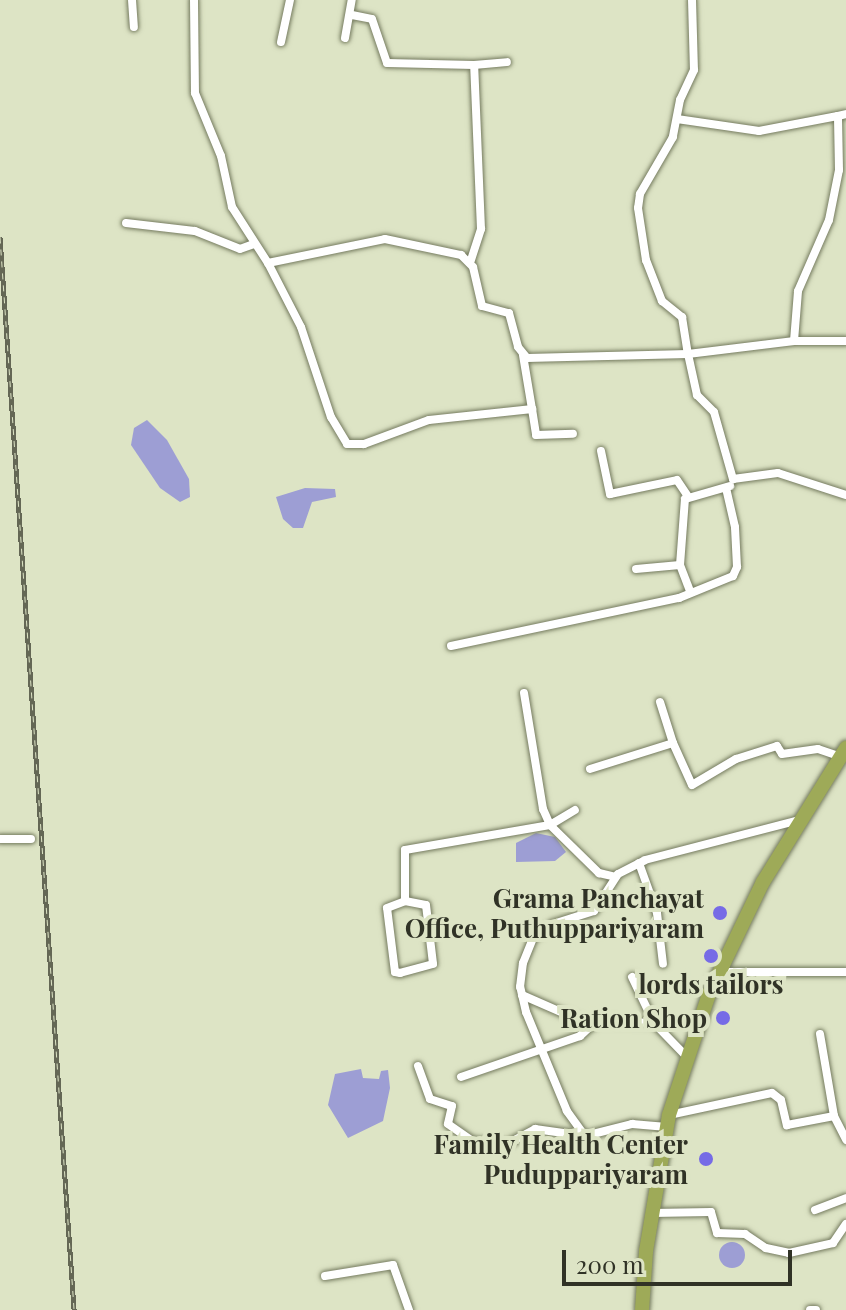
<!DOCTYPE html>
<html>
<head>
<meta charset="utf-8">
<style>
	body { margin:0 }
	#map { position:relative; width:846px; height:1310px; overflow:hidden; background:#dde4c5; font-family:"Playfair Display",serif }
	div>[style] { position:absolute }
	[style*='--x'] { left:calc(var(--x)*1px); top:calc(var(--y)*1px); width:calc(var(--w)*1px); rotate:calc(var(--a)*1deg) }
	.water>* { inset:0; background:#9d9ed4 }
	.round { border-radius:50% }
	.roads { filter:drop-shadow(0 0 2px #757b5f) drop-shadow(0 0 2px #757b5f) }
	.minor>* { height:8px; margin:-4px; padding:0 4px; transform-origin:4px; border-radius:4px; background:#fff }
	.trunk>* { height:14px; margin:-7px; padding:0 7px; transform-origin:7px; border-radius:7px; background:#9eaa58 }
	.rail>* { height:5px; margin-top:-2.5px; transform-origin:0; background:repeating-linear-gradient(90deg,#dde4c5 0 6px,#646755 0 12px); box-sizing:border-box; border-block:2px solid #646755 }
	.dots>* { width:22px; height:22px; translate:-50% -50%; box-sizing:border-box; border:4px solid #dde4c5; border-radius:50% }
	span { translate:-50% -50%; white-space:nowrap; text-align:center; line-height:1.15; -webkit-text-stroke:8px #dde4c5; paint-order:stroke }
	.poi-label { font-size:26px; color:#303226; font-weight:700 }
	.right { translate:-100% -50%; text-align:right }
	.scale { position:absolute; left:562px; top:1250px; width:230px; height:36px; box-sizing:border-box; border:4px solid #303226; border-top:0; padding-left:10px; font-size:24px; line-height:28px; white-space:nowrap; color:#303226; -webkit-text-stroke:6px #dde4c5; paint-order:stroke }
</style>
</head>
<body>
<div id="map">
	<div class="water">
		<div style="clip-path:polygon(147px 420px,167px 440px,189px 479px,190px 497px,180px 502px,160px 488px,131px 445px,134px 428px)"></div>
		<div style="clip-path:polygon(305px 488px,335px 489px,336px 497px,312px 502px,303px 528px,293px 528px,283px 519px,276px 497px)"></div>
		<div style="clip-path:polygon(536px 833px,555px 837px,566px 852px,555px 861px,516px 862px,516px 843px)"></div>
		<div style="clip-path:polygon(361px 1069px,363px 1078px,379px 1079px,381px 1071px,388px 1070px,390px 1088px,383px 1121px,348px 1138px,328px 1105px,335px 1074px)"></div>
		<div class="round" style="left:719px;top:1242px;width:26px;height:26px"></div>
	</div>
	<div class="roads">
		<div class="minor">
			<div style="--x:132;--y:0;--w:27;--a:86"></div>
			<div style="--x:194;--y:0;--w:93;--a:89.4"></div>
			<div style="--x:195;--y:93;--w:68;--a:67.6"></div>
			<div style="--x:221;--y:156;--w:52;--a:77.8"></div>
			<div style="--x:232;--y:207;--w:67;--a:57.3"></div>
			<div style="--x:268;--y:263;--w:119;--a:-11.6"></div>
			<div style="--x:385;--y:239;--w:78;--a:11.9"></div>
			<div style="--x:461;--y:255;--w:17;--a:45"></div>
			<div style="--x:473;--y:267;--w:40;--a:77"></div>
			<div style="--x:482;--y:306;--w:28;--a:15"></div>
			<div style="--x:509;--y:313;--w:35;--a:75"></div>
			<div style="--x:518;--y:347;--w:14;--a:51"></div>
			<div style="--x:527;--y:358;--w:161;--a:-1.4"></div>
			<div style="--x:688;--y:354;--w:42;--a:77.6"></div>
			<div style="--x:697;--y:395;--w:24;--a:45"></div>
			<div style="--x:714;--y:412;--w:70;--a:74.2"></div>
			<div style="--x:733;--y:479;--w:45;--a:-7.6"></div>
			<div style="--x:778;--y:473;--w:71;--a:17.9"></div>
			<div style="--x:692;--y:0;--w:70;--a:88.4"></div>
			<div style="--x:694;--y:70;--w:33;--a:115"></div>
			<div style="--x:680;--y:100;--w:38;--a:101"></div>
			<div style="--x:673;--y:137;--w:66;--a:120.1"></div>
			<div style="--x:640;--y:194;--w:14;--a:98"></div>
			<div style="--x:638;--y:208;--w:53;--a:81.3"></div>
			<div style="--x:646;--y:260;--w:44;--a:68.7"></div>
			<div style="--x:662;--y:301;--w:26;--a:39"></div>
			<div style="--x:682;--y:317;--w:37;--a:81"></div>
			<div style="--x:688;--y:354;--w:107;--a:-7"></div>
			<div style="--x:794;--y:341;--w:52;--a:0"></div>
			<div style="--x:352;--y:15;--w:20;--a:11"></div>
			<div style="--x:372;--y:19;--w:46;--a:71.2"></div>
			<div style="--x:387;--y:63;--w:87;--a:1.3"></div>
			<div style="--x:345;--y:38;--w:39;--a:-80"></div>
			<div style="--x:281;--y:42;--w:43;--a:-77.9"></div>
			<div style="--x:677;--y:119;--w:83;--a:8.3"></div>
			<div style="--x:759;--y:131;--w:80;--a:-10.8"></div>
			<div style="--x:126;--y:223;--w:69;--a:6.6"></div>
			<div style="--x:195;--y:231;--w:48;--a:21.8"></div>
			<div style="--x:240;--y:249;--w:15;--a:-20"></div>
			<div style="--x:268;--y:263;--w:72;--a:62.7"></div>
			<div style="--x:301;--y:327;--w:95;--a:71.6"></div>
			<div style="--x:331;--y:417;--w:31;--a:59"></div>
			<div style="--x:347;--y:444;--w:17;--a:0"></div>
			<div style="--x:364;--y:444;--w:69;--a:-20.3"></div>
			<div style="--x:429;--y:420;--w:104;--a:-6.1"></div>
			<div style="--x:532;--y:409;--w:55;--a:-99.5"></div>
			<div style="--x:470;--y:263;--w:36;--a:-72"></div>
			<div style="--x:481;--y:229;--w:164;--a:-92.4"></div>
			<div style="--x:474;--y:65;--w:33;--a:-5"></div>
			<div style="--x:794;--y:341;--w:50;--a:-85.4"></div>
			<div style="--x:798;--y:291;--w:77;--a:-66.4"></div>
			<div style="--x:829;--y:220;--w:51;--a:-78.7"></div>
			<div style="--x:839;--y:170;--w:54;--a:-91.1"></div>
			<div style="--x:838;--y:116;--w:8;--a:-14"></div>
			<div style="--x:532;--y:409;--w:26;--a:81"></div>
			<div style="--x:536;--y:435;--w:37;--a:-2"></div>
			<div style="--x:601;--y:451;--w:44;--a:78.2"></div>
			<div style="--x:610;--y:494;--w:68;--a:-11.8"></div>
			<div style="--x:677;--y:480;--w:18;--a:56"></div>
			<div style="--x:636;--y:569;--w:44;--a:-5.2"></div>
			<div style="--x:690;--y:591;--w:28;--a:-111"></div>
			<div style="--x:680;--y:565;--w:66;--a:-85.7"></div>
			<div style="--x:685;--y:499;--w:47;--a:-16.1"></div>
			<div style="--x:451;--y:646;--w:233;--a:-11.9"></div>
			<div style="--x:679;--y:598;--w:58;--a:-22.2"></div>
			<div style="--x:733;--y:576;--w:10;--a:-66"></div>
			<div style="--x:737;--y:567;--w:40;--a:-92.9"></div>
			<div style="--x:735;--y:527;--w:39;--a:-103"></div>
			<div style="--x:524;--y:693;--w:118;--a:80.7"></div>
			<div style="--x:543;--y:809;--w:17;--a:66"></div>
			<div style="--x:550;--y:825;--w:29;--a:-31"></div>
			<div style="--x:660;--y:702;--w:43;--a:72.4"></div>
			<div style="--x:590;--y:769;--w:87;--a:-17.4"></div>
			<div style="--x:673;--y:743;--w:46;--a:65.7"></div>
			<div style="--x:692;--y:785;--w:51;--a:-30.6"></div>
			<div style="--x:736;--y:759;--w:43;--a:-17.6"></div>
			<div style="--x:777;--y:746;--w:9;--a:58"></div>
			<div style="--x:782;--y:754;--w:36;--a:-8"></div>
			<div style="--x:818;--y:749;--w:24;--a:19"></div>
			<div style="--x:0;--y:839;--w:31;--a:0"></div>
			<div style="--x:639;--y:863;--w:53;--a:70.2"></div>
			<div style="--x:657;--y:913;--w:51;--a:83.3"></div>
			<div style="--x:405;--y:901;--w:21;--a:11"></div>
			<div style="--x:426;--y:905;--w:59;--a:83.2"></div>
			<div style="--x:433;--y:964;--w:34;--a:165"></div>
			<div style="--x:400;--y:973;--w:5;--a:-169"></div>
			<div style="--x:395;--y:972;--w:64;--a:-97.1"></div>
			<div style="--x:387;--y:908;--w:19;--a:-21"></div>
			<div style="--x:405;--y:901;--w:51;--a:-90"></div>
			<div style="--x:405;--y:850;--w:147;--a:-9.8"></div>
			<div style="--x:550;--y:825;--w:69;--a:44.4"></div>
			<div style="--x:599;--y:873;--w:17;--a:13"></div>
			<div style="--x:719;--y:972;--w:127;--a:0"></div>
			<div style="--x:632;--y:977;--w:51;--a:64.4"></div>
			<div style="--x:654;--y:1023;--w:47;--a:45.9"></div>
			<div style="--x:522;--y:995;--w:77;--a:23.6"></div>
			<div style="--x:820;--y:1034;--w:83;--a:80.3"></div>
			<div style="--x:834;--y:1116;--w:27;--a:63"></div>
			<div style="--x:418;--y:1066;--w:35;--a:70"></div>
			<div style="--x:430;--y:1099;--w:23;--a:18"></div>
			<div style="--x:452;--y:1106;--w:18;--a:103"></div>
			<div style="--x:448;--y:1124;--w:29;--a:35"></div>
			<div style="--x:472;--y:1141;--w:35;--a:5"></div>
			<div style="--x:507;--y:1144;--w:32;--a:-28"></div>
			<div style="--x:535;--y:1129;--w:50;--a:8"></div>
			<div style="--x:585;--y:1136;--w:49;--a:-14.3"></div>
			<div style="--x:632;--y:1124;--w:35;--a:5"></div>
			<div style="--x:461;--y:1077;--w:126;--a:-19"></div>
			<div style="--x:580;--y:1036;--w:22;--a:-43"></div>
			<div style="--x:596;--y:1021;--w:58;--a:2"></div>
			<div style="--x:669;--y:1115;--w:105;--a:-12.1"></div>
			<div style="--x:772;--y:1093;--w:11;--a:38"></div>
			<div style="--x:781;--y:1100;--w:26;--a:77"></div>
			<div style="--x:787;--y:1125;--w:48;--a:-10.8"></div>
			<div style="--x:585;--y:1136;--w:31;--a:-126"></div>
			<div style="--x:567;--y:1111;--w:107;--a:-112.5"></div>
			<div style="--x:526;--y:1012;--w:26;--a:-103"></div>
			<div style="--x:520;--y:987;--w:24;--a:-83"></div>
			<div style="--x:523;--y:963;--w:27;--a:-68"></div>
			<div style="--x:533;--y:938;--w:24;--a:-35"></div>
			<div style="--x:553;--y:924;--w:43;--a:-17.6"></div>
			<div style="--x:594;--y:911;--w:44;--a:-57"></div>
			<div style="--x:618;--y:874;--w:30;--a:-27"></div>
			<div style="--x:645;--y:860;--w:160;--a:-14.5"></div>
			<div style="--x:815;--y:1210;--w:33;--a:-21"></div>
			<div style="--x:652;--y:1213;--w:59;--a:-1"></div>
			<div style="--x:711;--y:1212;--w:22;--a:74"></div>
			<div style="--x:717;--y:1233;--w:28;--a:2"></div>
			<div style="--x:745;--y:1234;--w:25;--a:34"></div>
			<div style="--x:766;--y:1248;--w:24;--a:12"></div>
			<div style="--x:789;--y:1253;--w:45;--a:-12.8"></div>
			<div style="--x:833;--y:1243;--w:23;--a:-56"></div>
			<div style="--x:325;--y:1276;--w:69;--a:-9.2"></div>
			<div style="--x:393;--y:1265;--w:48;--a:70.4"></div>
			<div style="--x:810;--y:1310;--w:6;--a:0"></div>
		</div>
		<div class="trunk">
			<div style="--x:642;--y:1310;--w:59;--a:-86.1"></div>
			<div style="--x:646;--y:1251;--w:138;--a:-80.4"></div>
			<div style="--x:669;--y:1115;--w:127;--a:-71.7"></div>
			<div style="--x:709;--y:994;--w:124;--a:-64.3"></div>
			<div style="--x:763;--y:882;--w:158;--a:-58.2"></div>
		</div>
	</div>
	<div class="rail">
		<div style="--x:0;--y:237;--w:1076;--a:86.05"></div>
	</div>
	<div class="dots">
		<div style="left:720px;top:913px;background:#766be6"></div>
		<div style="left:711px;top:956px;background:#766be6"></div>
		<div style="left:723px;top:1018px;background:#766be6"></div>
		<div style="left:706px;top:1159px;background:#766be6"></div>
	</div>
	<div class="poi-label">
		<span class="right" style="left:704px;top:913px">Grama Panchayat<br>Office, Puthuppariyaram</span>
		<span style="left:711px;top:984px">lords tailors</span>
		<span class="right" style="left:707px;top:1018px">Ration Shop</span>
		<span class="right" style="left:688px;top:1159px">Family Health Center<br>Puduppariyaram</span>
	</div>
	<div class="scale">200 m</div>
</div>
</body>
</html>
